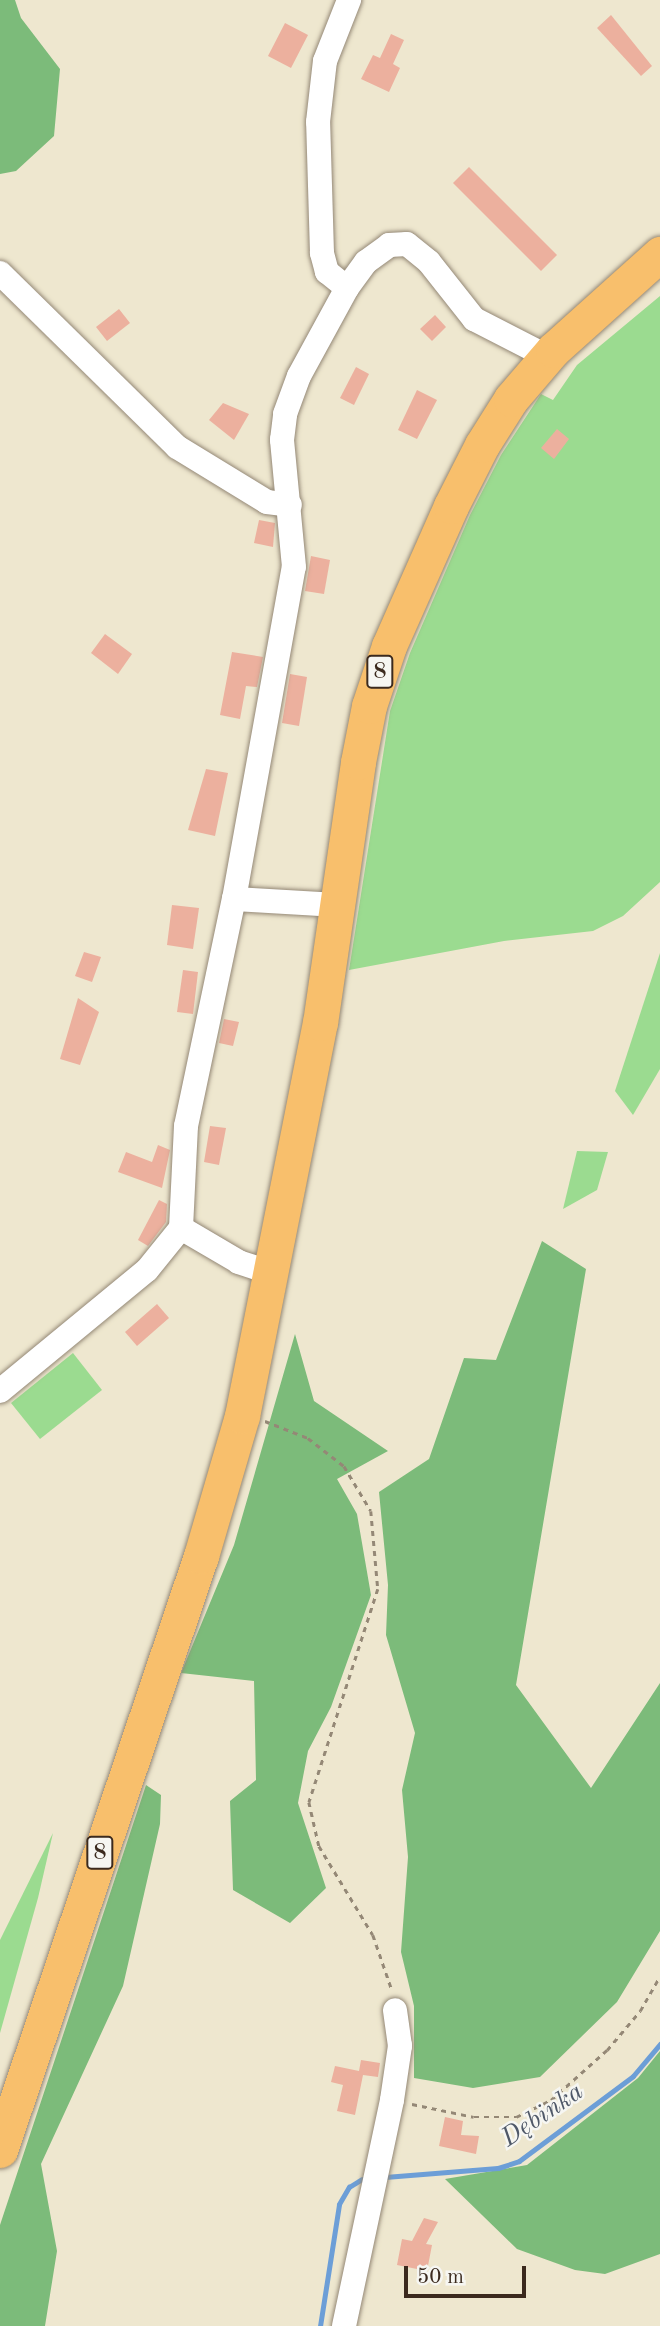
<!DOCTYPE html>
<html>
<head>
<meta charset="utf-8">
<style>
	body { margin:0 }
	#map { position:relative; width:660px; height:2326px; overflow:hidden; background:#eee7cf; font-family:"Old Standard TT",serif }
	div>[style] { position:absolute }
	[style*='--x'] { left:calc(var(--x)*1px); top:calc(var(--y)*1px); width:calc(var(--w)*1px); rotate:calc(var(--a)*1deg) }
	.green>* { inset:0; background:#9bdb90 }
	.forest>* { inset:0; background:#7cbb7a }
	.stream>* { height:5px; margin:-2.5px; padding:0 2.5px; transform-origin:2.5px; border-radius:2.5px; background:#6c9ed7 }
	.building>* { inset:0; background:#ecb09e }
	.path>* { height:2.5px; margin-top:-1.25px; transform-origin:0; background:repeating-linear-gradient(90deg,#948876 0 5px,transparent 0 10px) }
	.roads { filter:drop-shadow(0 0 2px #948876) drop-shadow(0 0 2px #948876) }
	.minor>* { height:24px; margin:-12px; padding:0 12px; transform-origin:12px; border-radius:12px; background:#fff }
	.highway>* { height:35px; margin:-17.5px; padding:0 17.5px; transform-origin:17.5px; border-radius:17.5px; background:#f8bf6c }
	span { translate:-50% -50%; white-space:nowrap; text-align:center; line-height:1.15; -webkit-text-stroke:5px #f6f6f2; paint-order:stroke }
	.shield-label span { padding:2px 5px; background:#f6f6f2; border:2px solid; border-radius:5px; -webkit-text-stroke-width:0 }
	.shield-label { font-size:23px; color:#3b2a1e; font-weight:700 }
	.water-label { font-size:26px; color:#4f5868; font-style:italic }
	.scale { position:absolute; left:404px; top:2266px; width:122px; height:32px; box-sizing:border-box; border:4px solid #3b2a1e; border-top:0; padding-left:9px; font-size:21px; line-height:24px; white-space:nowrap; color:#3b2a1e; -webkit-text-stroke:5px #f6f6f2; paint-order:stroke }
</style>
</head>
<body>
<div id="map">
	<div class="green">
		<div style="clip-path:polygon(660px 296px,660px 882px,623px 916px,593px 931px,504px 941px,349px 970px,390px 711px,410px 653px,470px 515px,501px 455px,541px 394px,553px 400px,577px 365px)"></div>
		<div style="clip-path:polygon(660px 953px,660px 1069px,633px 1115px,615px 1091px)"></div>
		<div style="clip-path:polygon(577px 1151px,608px 1152px,597px 1190px,563px 1209px)"></div>
		<div style="clip-path:polygon(73px 1353px,102px 1390px,40px 1439px,11px 1403px)"></div>
		<div style="clip-path:polygon(53px 1833px,38px 1898px,0 2033px,0 1940px)"></div>
	</div>
	<div class="forest">
		<div style="clip-path:polygon(0 0,15px 0,21px 18px,60px 69px,54px 136px,16px 171px,0 174px)"></div>
		<div style="clip-path:polygon(542px 1241px,586px 1269px,516px 1685px,591px 1788px,660px 1683px,660px 1931px,617px 2002px,540px 2077px,473px 2088px,414px 2078px,414px 2006px,401px 1952px,408px 1857px,402px 1790px,415px 1733px,386px 1635px,388px 1585px,379px 1492px,429px 1459px,464px 1358px,496px 1360px)"></div>
		<div style="clip-path:polygon(295px 1334px,314px 1401px,388px 1451px,337px 1479px,357px 1514px,371px 1595px,331px 1707px,308px 1751px,298px 1803px,326px 1888px,290px 1923px,233px 1890px,230px 1801px,256px 1780px,254px 1681px,181px 1673px,234px 1545px)"></div>
		<div style="clip-path:polygon(146px 1785px,161px 1795px,160px 1824px,123px 1986px,41px 2164px,57px 2251px,45px 2326px,0 2326px,0 2225px)"></div>
		<div style="clip-path:polygon(660px 2051px,660px 2254px,605px 2274px,575px 2270px,517px 2249px,445px 2179px,527px 2165px,638px 2078px)"></div>
	</div>
	<div class="stream">
		<div style="--x:385;--y:2177;--w:113;--a:-4.6"></div>
		<div style="--x:498;--y:2168;--w:22;--a:-18"></div>
		<div style="--x:519;--y:2161;--w:142;--a:-36.7"></div>
		<div style="--x:633;--y:2076;--w:42;--a:-49.8"></div>
		<div style="--x:320;--y:2326;--w:123;--a:-81.1"></div>
		<div style="--x:339;--y:2204;--w:20;--a:-60"></div>
		<div style="--x:349;--y:2187;--w:15;--a:-32"></div>
	</div>
	<div class="building">
		<div style="clip-path:polygon(611px 15px,652px 66px,641px 76px,597px 28px)"></div>
		<div style="clip-path:polygon(285px 23px,308px 35px,291px 68px,268px 56px)"></div>
		<div style="clip-path:polygon(391px 34px,404px 40px,393px 64px,400px 68px,389px 92px,361px 79px,373px 55px,380px 58px)"></div>
		<div style="clip-path:polygon(469px 167px,557px 255px,541px 271px,453px 183px)"></div>
		<div style="clip-path:polygon(119px 309px,130px 323px,107px 341px,96px 327px)"></div>
		<div style="clip-path:polygon(435px 315px,446px 327px,432px 341px,420px 329px)"></div>
		<div style="clip-path:polygon(356px 367px,369px 374px,354px 405px,340px 398px)"></div>
		<div style="clip-path:polygon(417px 390px,437px 400px,417px 439px,398px 430px)"></div>
		<div style="clip-path:polygon(223px 403px,249px 414px,234px 440px,209px 420px)"></div>
		<div style="clip-path:polygon(557px 429px,569px 439px,554px 459px,541px 448px)"></div>
		<div style="clip-path:polygon(259px 520px,275px 523px,273px 547px,254px 543px)"></div>
		<div style="clip-path:polygon(311px 556px,330px 560px,324px 594px,305px 591px)"></div>
		<div style="clip-path:polygon(105px 634px,132px 654px,118px 674px,91px 653px)"></div>
		<div style="clip-path:polygon(232px 652px,263px 657px,257px 687px,246px 686px,240px 719px,220px 715px)"></div>
		<div style="clip-path:polygon(290px 674px,307px 677px,299px 726px,282px 723px)"></div>
		<div style="clip-path:polygon(206px 769px,228px 773px,215px 836px,188px 830px)"></div>
		<div style="clip-path:polygon(172px 905px,199px 908px,193px 949px,167px 945px)"></div>
		<div style="clip-path:polygon(84px 952px,101px 957px,92px 982px,75px 976px)"></div>
		<div style="clip-path:polygon(183px 970px,198px 972px,193px 1014px,177px 1012px)"></div>
		<div style="clip-path:polygon(78px 998px,99px 1012px,80px 1065px,60px 1059px)"></div>
		<div style="clip-path:polygon(224px 1019px,239px 1022px,233px 1046px,219px 1043px)"></div>
		<div style="clip-path:polygon(210px 1126px,226px 1128px,219px 1165px,204px 1162px)"></div>
		<div style="clip-path:polygon(158px 1145px,170px 1150px,162px 1188px,118px 1172px,126px 1152px,152px 1162px)"></div>
		<div style="clip-path:polygon(159px 1200px,167px 1204px,166px 1222px,148px 1246px,138px 1240px)"></div>
		<div style="clip-path:polygon(157px 1304px,169px 1318px,137px 1346px,125px 1332px)"></div>
		<div style="clip-path:polygon(361px 2060px,380px 2063px,378px 2077px,363px 2075px,355px 2115px,337px 2111px,343px 2085px,331px 2082px,335px 2066px,359px 2071px)"></div>
		<div style="clip-path:polygon(445px 2117px,463px 2121px,461px 2135px,479px 2136px,476px 2154px,439px 2146px)"></div>
		<div style="clip-path:polygon(424px 2218px,438px 2222px,426px 2244px,432px 2245px,427px 2271px,397px 2265px,402px 2239px,412px 2241px)"></div>
	</div>
	<div class="path">
		<div style="--x:265;--y:1421;--w:46;--a:21.6"></div>
		<div style="--x:308;--y:1438;--w:46;--a:37.9"></div>
		<div style="--x:344;--y:1466;--w:52;--a:59"></div>
		<div style="--x:371;--y:1511;--w:78;--a:84.9"></div>
		<div style="--x:378;--y:1589;--w:224;--a:107.9"></div>
		<div style="--x:309;--y:1802;--w:45;--a:77.2"></div>
		<div style="--x:319;--y:1846;--w:104;--a:58.8"></div>
		<div style="--x:373;--y:1935;--w:58;--a:70.9"></div>
		<div style="--x:412;--y:2104;--w:63;--a:11.8"></div>
		<div style="--x:474;--y:2117;--w:42;--a:0"></div>
		<div style="--x:516;--y:2117;--w:39;--a:-26"></div>
		<div style="--x:551;--y:2100;--w:75;--a:-41.8"></div>
		<div style="--x:607;--y:2050;--w:51;--a:-49.8"></div>
		<div style="--x:640;--y:2011;--w:40;--a:-60.3"></div>
	</div>
	<div class="roads">
		<div class="minor">
			<div style="--x:0;--y:273;--w:248;--a:44.5"></div>
			<div style="--x:177;--y:447;--w:105;--a:31.4"></div>
			<div style="--x:267;--y:502;--w:23;--a:7"></div>
			<div style="--x:347;--y:288;--w:26;--a:-141"></div>
			<div style="--x:327;--y:272;--w:20;--a:-105"></div>
			<div style="--x:322;--y:253;--w:131;--a:-91.7"></div>
			<div style="--x:318;--y:122;--w:61;--a:-83.5"></div>
			<div style="--x:325;--y:61;--w:66;--a:-68.5"></div>
			<div style="--x:234;--y:899;--w:104;--a:3.3"></div>
			<div style="--x:272;--y:1273;--w:35;--a:-162"></div>
			<div style="--x:239;--y:1262;--w:67;--a:-149.6"></div>
			<div style="--x:181;--y:1228;--w:102;--a:-87.2"></div>
			<div style="--x:186;--y:1126;--w:232;--a:-78.1"></div>
			<div style="--x:234;--y:899;--w:337;--a:-79.8"></div>
			<div style="--x:294;--y:567;--w:128;--a:-95.4"></div>
			<div style="--x:282;--y:440;--w:26;--a:-83"></div>
			<div style="--x:285;--y:414;--w:40;--a:-69.8"></div>
			<div style="--x:299;--y:376;--w:100;--a:-61.4"></div>
			<div style="--x:347;--y:288;--w:32;--a:-54"></div>
			<div style="--x:366;--y:262;--w:29;--a:-36"></div>
			<div style="--x:389;--y:245;--w:18;--a:-3"></div>
			<div style="--x:407;--y:244;--w:28;--a:39"></div>
			<div style="--x:429;--y:262;--w:73;--a:51.7"></div>
			<div style="--x:474;--y:319;--w:81;--a:27.2"></div>
			<div style="--x:0;--y:1391;--w:190;--a:-39.5"></div>
			<div style="--x:147;--y:1270;--w:54;--a:-51"></div>
			<div style="--x:344;--y:2326;--w:231;--a:-78"></div>
			<div style="--x:392;--y:2100;--w:55;--a:-81.6"></div>
			<div style="--x:400;--y:2046;--w:36;--a:-98"></div>
		</div>
		<div class="highway">
			<div style="--x:0;--y:2150;--w:627;--a:-71.31"></div>
			<div style="--x:201;--y:1556;--w:146;--a:-73.7"></div>
			<div style="--x:242;--y:1416;--w:401;--a:-78.8"></div>
			<div style="--x:320;--y:1023;--w:264;--a:-81.7"></div>
			<div style="--x:358;--y:762;--w:57;--a:-78.9"></div>
			<div style="--x:369;--y:706;--w:63;--a:-71.6"></div>
			<div style="--x:389;--y:646;--w:153;--a:-66.1"></div>
			<div style="--x:451;--y:506;--w:68;--a:-63.1"></div>
			<div style="--x:482;--y:445;--w:54;--a:-57.8"></div>
			<div style="--x:511;--y:399;--w:65;--a:-49.4"></div>
			<div style="--x:553;--y:350;--w:144;--a:-41.9"></div>
		</div>
	</div>
	<div class="shield-label">
		<span style="left:380px;top:672px">8</span>
		<span style="left:100px;top:1853px">8</span>
	</div>
	<div class="water-label">
		<span style="left:543px;top:2116px;rotate:-34deg">Dębinka</span>
	</div>
	<div class="scale">50 m</div>
</div>
</body>
</html>
